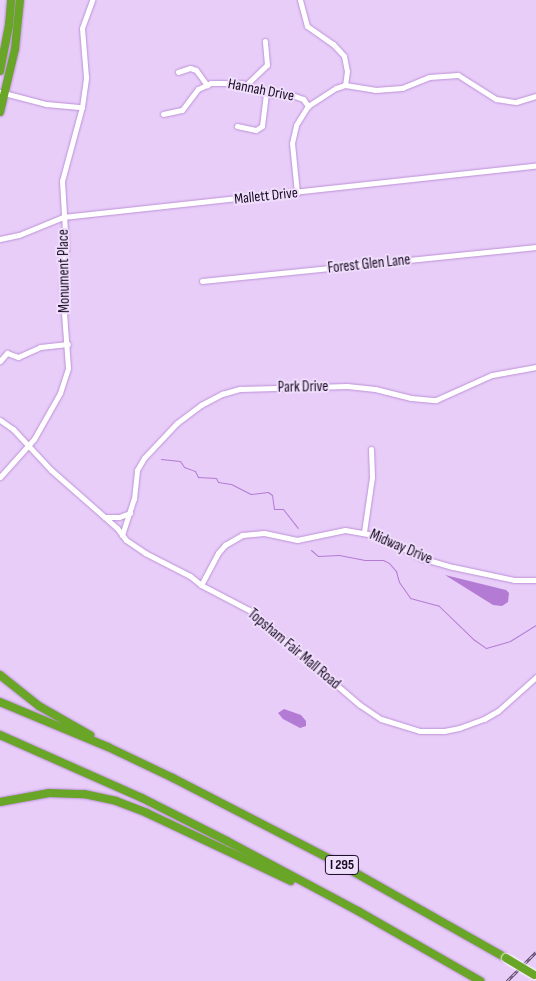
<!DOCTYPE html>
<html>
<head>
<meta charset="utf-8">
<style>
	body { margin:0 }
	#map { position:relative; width:536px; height:981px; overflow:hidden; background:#e8cdf9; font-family:"Sofia Sans Condensed",sans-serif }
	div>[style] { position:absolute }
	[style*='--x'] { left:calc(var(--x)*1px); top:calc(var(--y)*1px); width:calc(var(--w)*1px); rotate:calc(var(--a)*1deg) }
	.water>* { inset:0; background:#b37bd3 }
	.stream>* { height:1px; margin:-0.5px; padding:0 0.5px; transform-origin:0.5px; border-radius:0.5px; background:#b37bd3 }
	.roads { filter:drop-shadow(0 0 1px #bd91d7) drop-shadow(0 0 1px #bd91d7) }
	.minor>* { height:5px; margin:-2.5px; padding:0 2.5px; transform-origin:2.5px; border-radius:2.5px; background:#fff }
	.highway>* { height:8px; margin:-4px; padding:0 4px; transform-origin:4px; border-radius:4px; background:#69a527 }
	.rail>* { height:3px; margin-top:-1.5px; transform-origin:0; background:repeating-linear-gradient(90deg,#f0dffc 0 4px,#5c4868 0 8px); box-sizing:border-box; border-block:1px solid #5c4868 }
	.bridges { filter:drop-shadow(0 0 1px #fff) drop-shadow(0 0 1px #fff) }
	.highway-bridge>* { height:8px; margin:-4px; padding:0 4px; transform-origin:4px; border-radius:4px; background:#69a527 }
	span { translate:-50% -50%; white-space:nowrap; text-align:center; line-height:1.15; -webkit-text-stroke:4px #f0dffc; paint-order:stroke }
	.shield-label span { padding:1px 4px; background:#f0dffc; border:1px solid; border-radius:4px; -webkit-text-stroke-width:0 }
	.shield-label { font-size:14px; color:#180821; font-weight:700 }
	.street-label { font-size:15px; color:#180821 }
</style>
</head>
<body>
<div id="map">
	<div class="water">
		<div style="clip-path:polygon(445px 575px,506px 590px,509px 593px,508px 602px,502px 606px,493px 605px)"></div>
		<div style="clip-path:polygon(284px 709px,301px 715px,306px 721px,306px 726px,300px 728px,283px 719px,278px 713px)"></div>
	</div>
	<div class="stream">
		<div style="--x:161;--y:459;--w:19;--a:6"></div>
		<div style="--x:180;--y:461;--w:7;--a:56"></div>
		<div style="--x:184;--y:467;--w:12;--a:20"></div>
		<div style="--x:195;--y:471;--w:7;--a:63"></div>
		<div style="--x:198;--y:477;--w:18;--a:3"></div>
		<div style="--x:216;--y:478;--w:4;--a:63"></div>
		<div style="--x:218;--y:482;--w:13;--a:9"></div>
		<div style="--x:231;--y:484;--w:22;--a:27"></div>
		<div style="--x:251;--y:494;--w:17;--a:-7"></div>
		<div style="--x:268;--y:492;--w:5;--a:37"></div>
		<div style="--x:272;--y:495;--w:14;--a:82"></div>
		<div style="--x:274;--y:509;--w:9;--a:0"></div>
		<div style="--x:283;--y:509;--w:24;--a:52"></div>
		<div style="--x:311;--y:550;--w:9;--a:41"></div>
		<div style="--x:318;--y:556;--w:21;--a:-3"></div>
		<div style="--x:339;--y:555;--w:25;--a:11"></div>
		<div style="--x:364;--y:560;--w:19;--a:0"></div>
		<div style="--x:383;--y:560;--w:7;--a:27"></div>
		<div style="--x:389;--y:563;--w:11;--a:49"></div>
		<div style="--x:396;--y:571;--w:11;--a:75"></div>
		<div style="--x:399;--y:582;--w:19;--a:55"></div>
		<div style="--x:410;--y:598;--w:30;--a:15"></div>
		<div style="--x:439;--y:606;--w:47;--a:44.1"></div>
		<div style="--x:473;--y:639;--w:16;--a:35"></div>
		<div style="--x:486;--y:648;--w:25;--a:-16"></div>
		<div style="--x:510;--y:641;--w:31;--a:-32"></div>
	</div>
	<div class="roads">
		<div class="minor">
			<div style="--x:300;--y:0;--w:27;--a:75"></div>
			<div style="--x:307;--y:26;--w:32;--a:35"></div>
			<div style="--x:333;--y:44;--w:16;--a:47"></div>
			<div style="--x:344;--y:56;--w:15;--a:79"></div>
			<div style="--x:347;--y:71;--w:14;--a:98"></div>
			<div style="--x:178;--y:72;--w:13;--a:-18"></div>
			<div style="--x:190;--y:68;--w:6;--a:18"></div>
			<div style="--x:196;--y:70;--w:19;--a:54"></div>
			<div style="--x:246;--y:85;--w:29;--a:-44"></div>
			<div style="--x:267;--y:65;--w:24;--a:-95"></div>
			<div style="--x:0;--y:92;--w:48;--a:14.6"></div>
			<div style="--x:46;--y:104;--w:36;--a:5"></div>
			<div style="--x:163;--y:114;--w:19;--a:-12"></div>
			<div style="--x:182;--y:110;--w:26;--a:-53"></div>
			<div style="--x:198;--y:89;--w:14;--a:-25"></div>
			<div style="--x:211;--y:83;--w:31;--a:0"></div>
			<div style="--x:242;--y:83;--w:26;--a:25"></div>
			<div style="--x:266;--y:94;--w:26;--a:2"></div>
			<div style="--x:292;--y:95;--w:12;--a:20"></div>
			<div style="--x:303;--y:99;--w:9;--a:54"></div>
			<div style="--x:237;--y:126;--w:19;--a:12"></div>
			<div style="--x:256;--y:130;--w:7;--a:-34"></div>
			<div style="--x:262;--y:126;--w:32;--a:-83"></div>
			<div style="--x:297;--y:193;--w:50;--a:-95.7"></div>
			<div style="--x:292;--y:143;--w:18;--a:-77"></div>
			<div style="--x:296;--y:125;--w:22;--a:-58"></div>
			<div style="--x:308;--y:106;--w:33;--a:-33"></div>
			<div style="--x:336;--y:88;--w:9;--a:-18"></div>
			<div style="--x:345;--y:85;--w:30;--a:9"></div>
			<div style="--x:375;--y:90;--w:27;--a:-4"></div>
			<div style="--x:402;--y:88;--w:29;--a:-22"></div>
			<div style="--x:429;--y:77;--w:29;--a:-4"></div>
			<div style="--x:458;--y:75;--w:45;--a:32.3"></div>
			<div style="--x:496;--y:99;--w:20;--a:9"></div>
			<div style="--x:516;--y:102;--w:21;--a:-17"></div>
			<div style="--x:0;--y:239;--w:19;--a:-12"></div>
			<div style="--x:19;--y:235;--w:48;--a:-22.2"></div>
			<div style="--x:63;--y:217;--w:476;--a:-6.2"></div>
			<div style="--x:202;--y:281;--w:336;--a:-5.8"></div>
			<div style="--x:0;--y:361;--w:11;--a:-49"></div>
			<div style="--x:7;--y:353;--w:12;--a:20"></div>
			<div style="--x:18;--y:357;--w:24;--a:-24"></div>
			<div style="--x:40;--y:347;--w:28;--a:-6"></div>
			<div style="--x:0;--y:420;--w:16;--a:35"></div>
			<div style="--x:13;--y:429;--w:56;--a:47.2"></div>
			<div style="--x:51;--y:470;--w:88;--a:41.3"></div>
			<div style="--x:117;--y:528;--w:15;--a:53"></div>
			<div style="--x:126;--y:540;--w:23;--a:34"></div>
			<div style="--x:145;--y:553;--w:51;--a:27.1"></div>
			<div style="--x:190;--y:576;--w:14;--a:39"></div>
			<div style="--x:201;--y:585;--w:54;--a:27.5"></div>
			<div style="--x:249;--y:610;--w:146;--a:40.6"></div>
			<div style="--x:360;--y:705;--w:25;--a:34"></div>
			<div style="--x:381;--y:719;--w:41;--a:17.1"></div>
			<div style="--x:420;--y:731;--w:24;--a:0"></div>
			<div style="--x:444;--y:731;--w:15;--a:-11"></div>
			<div style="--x:459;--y:728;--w:27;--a:-20"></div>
			<div style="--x:484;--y:719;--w:16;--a:-30"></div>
			<div style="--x:498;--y:711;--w:51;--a:-41.8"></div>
			<div style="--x:0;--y:477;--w:51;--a:-48.2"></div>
			<div style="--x:34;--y:439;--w:53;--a:-60.5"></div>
			<div style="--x:60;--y:393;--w:26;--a:-72"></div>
			<div style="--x:68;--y:368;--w:83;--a:-94.1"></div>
			<div style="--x:62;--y:285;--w:37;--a:-84"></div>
			<div style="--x:66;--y:248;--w:67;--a:-93.4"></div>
			<div style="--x:62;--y:181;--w:77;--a:-74.9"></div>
			<div style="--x:82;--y:107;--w:30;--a:-82"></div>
			<div style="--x:86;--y:77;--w:49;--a:-94.7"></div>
			<div style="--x:82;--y:28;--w:30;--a:-70"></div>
			<div style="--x:105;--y:517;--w:14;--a:0"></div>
			<div style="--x:119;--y:517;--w:12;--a:-20"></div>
			<div style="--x:364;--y:532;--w:56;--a:-81.7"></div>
			<div style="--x:372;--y:477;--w:28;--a:-92"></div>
			<div style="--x:122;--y:535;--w:38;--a:-72"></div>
			<div style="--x:134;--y:499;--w:29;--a:-84"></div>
			<div style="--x:137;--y:470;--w:14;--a:-60"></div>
			<div style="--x:144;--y:458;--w:48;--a:-46.7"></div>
			<div style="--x:177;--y:423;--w:30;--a:-37"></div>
			<div style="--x:201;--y:405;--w:24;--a:-28"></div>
			<div style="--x:222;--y:394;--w:19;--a:-16"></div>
			<div style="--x:240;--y:389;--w:107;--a:-1.6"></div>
			<div style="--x:347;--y:386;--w:28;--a:6"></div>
			<div style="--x:375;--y:389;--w:37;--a:14"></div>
			<div style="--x:411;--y:398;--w:25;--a:5"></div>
			<div style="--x:436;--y:400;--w:61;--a:-24.1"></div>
			<div style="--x:492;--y:375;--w:45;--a:-10.3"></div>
			<div style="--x:201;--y:585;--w:36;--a:-62"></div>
			<div style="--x:218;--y:553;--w:11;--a:-49"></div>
			<div style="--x:225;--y:545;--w:20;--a:-30"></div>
			<div style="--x:242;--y:535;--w:22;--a:-5"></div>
			<div style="--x:264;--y:533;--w:34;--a:12"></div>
			<div style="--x:297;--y:540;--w:49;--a:-11.8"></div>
			<div style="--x:345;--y:530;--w:36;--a:10"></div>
			<div style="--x:380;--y:536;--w:47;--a:28.2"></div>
			<div style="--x:421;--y:558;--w:33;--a:16"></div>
			<div style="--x:453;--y:567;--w:62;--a:12"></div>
			<div style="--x:514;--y:580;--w:22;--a:0"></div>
		</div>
		<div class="highway">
			<div style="--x:0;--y:71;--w:47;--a:-78.9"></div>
			<div style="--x:9;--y:25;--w:25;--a:-85"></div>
			<div style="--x:0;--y:112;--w:65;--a:-76.6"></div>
			<div style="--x:15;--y:49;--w:49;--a:-84.2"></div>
			<div style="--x:0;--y:675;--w:50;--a:38.5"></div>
			<div style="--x:39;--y:706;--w:59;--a:29.6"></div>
			<div style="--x:0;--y:702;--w:117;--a:22.6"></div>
			<div style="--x:108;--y:747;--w:72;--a:25.5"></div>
			<div style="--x:173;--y:778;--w:186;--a:27.3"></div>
			<div style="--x:338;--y:863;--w:193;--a:29.5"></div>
			<div style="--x:0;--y:735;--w:155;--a:23.9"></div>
			<div style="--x:142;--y:798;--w:95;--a:26.8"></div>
			<div style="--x:227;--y:841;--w:149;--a:28.1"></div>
			<div style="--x:358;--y:911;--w:141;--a:29.8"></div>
			<div style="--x:0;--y:802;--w:50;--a:-10.4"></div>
			<div style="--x:49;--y:793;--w:35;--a:2"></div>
			<div style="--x:84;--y:794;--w:33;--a:12"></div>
			<div style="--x:116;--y:801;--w:33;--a:21"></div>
			<div style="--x:147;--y:813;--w:159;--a:25.3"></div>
		</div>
	</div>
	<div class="rail">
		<div style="--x:507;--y:981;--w:41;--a:-45"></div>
	</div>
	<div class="bridges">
		<div class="highway-bridge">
			<div style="--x:506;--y:958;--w:33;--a:31"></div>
		</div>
	</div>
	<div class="shield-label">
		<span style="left:342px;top:865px">I 295</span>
	</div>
	<div class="street-label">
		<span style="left:261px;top:90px;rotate:11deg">Hannah Drive</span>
		<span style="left:266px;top:196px;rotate:-6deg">Mallett Drive</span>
		<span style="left:369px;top:264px;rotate:-6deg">Forest Glen Lane</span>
		<span style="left:64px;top:271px;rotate:-91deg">Monument Place</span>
		<span style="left:303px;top:387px;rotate:-1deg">Park Drive</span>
		<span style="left:401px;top:547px;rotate:23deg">Midway Drive</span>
		<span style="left:294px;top:649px;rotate:40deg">Topsham Fair Mall Road</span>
	</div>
</div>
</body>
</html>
